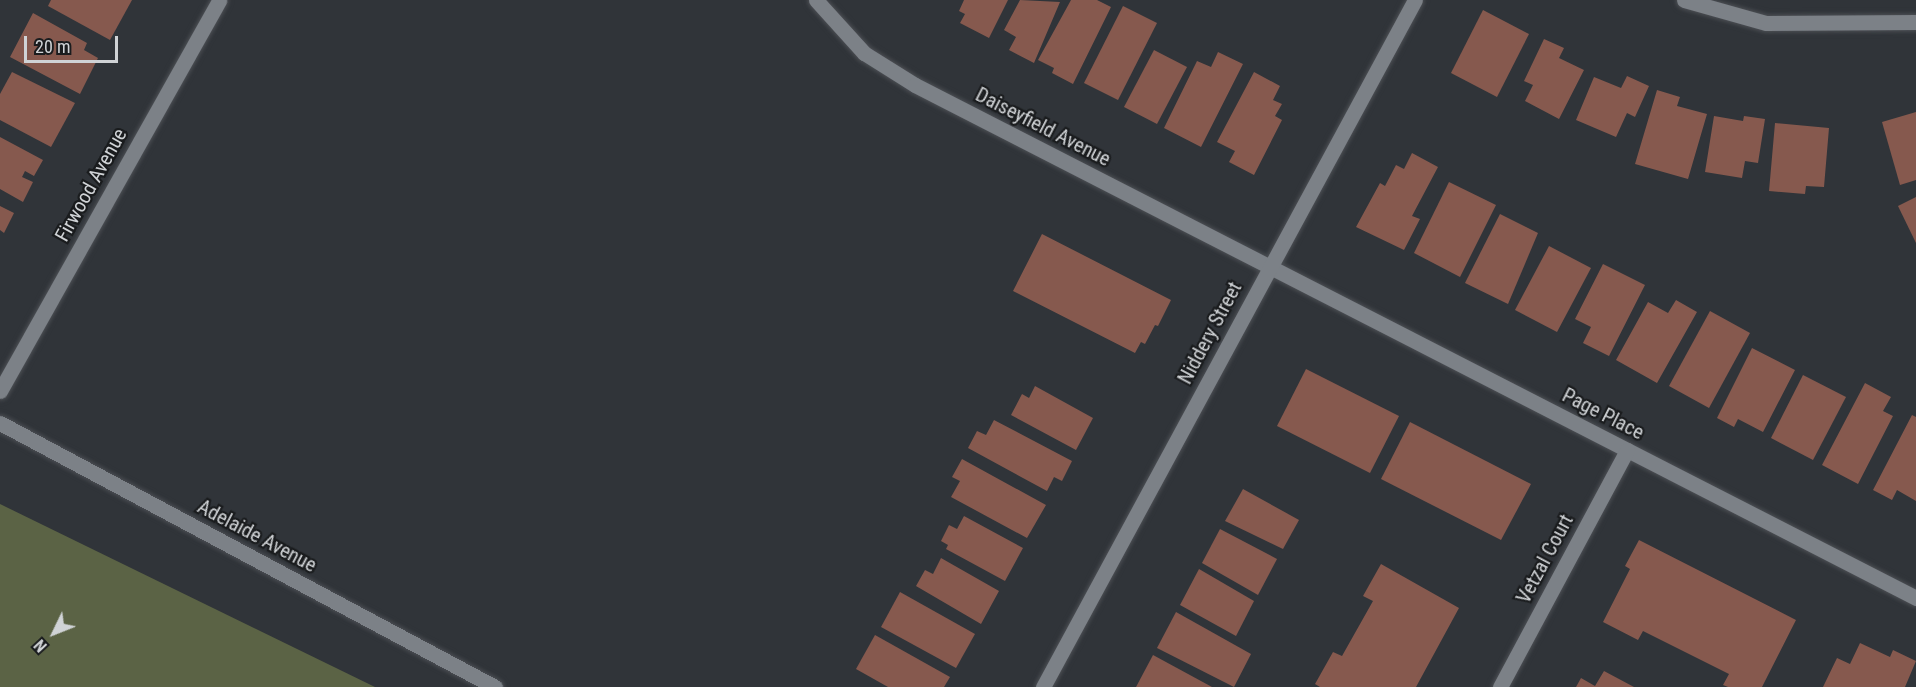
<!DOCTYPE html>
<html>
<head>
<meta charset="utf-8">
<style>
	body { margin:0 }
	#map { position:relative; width:1916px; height:687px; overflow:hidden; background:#303439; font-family:"Roboto Condensed",sans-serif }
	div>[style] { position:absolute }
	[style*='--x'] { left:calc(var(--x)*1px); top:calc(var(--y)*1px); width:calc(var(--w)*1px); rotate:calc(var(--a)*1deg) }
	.green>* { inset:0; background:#5b6345 }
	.building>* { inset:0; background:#86594e }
	.roads { filter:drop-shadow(0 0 2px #4c4f54) drop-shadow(0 0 2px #4c4f54) }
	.street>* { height:15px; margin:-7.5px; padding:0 7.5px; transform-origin:7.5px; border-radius:7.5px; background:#7c8187 }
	span { translate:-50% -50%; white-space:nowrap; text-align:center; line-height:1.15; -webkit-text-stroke:4.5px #1a1c1e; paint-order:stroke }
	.street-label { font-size:20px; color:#d0d3d6 }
	.north { position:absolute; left:24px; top:603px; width:60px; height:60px; -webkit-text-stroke:4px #1a1c1e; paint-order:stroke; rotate:227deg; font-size:16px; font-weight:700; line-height:24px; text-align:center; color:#d0d3d6 }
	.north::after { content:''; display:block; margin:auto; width:21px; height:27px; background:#d0d3d6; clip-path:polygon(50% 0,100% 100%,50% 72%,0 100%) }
	.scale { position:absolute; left:24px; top:36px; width:94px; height:27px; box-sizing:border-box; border:3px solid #d0d3d6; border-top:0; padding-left:8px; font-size:18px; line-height:21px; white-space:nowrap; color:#d0d3d6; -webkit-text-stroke:4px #1a1c1e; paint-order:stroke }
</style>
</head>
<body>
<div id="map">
	<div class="green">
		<div style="clip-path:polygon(0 504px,375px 687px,0 687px)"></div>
	</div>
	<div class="building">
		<div style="clip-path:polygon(51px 0,132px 0,110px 40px,48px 6px)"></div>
		<div style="clip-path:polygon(964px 0,1008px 0,989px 38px,960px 23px,965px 14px,959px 11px)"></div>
		<div style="clip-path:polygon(1020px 0,1060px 2px,1034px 63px,1009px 50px,1016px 37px,1004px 30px)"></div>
		<div style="clip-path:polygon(1071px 0,1097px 0,1111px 7px,1073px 84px,1052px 73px,1054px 68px,1038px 60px)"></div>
		<div style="clip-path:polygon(1123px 6px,1157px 23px,1118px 100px,1084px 83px)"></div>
		<div style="clip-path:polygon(1483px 10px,1529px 34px,1497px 97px,1451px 73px)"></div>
		<div style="clip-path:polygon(33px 13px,87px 43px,84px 50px,98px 58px,80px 94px,10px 57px)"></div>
		<div style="clip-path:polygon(1544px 39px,1564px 48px,1559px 58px,1584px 70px,1559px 119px,1525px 101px,1533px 85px,1524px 81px)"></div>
		<div style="clip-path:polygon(1154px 50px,1187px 67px,1157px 124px,1124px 107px)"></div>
		<div style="clip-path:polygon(1218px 52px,1243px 64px,1201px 147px,1164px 128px,1197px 61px,1211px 67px)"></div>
		<div style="clip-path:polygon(12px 72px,75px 103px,51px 147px,0 120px,0 94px)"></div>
		<div style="clip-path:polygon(1254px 72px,1280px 86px,1273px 100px,1282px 104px,1275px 116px,1282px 120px,1254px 175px,1229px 162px,1235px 151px,1217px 142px)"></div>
		<div style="clip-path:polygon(1627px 76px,1649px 86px,1635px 117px,1627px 113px,1616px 137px,1576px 120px,1594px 77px,1621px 88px)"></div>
		<div style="clip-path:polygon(1657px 90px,1680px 97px,1677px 106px,1707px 114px,1688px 179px,1635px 164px)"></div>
		<div style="clip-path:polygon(1916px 112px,1916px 180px,1900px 185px,1882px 122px)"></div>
		<div style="clip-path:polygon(1714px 116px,1743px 121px,1744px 116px,1765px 119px,1758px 163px,1745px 161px,1742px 178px,1705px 172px)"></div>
		<div style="clip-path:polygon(1775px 123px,1829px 128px,1824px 187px,1806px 186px,1805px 194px,1769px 191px)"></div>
		<div style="clip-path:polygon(0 137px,43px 160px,34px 176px,25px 171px,22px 177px,33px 182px,23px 202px,0 189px)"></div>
		<div style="clip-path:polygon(1412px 153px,1438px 167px,1412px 216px,1420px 219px,1404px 250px,1356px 227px,1380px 183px,1385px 186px,1396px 165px,1404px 169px)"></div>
		<div style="clip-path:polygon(1449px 182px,1496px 205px,1460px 277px,1414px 253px)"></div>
		<div style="clip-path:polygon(1916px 197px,1916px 243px,1898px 206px)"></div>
		<div style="clip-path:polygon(0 206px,14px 213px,4px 233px,0 230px)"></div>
		<div style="clip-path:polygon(1500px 214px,1538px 233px,1508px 304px,1465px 283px)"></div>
		<div style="clip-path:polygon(1042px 234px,1171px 300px,1158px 326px,1155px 325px,1145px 344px,1141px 342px,1135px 353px,1013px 291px)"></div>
		<div style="clip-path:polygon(1549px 246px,1591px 268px,1557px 332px,1515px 310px)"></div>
		<div style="clip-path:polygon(1603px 264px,1645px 285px,1609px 356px,1583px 343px,1591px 327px,1575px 319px)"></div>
		<div style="clip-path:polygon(1676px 300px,1697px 312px,1657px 383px,1616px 360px,1648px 302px,1668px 313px)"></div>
		<div style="clip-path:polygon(1710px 311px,1750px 333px,1709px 408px,1669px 386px)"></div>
		<div style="clip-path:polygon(1752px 348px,1795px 370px,1763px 432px,1738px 419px,1734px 427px,1717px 418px)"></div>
		<div style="clip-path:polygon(1306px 369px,1399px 416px,1370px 473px,1277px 426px)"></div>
		<div style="clip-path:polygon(1803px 375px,1846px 397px,1813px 460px,1771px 438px)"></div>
		<div style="clip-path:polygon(1865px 383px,1891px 397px,1883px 411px,1893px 416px,1858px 484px,1822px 465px)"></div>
		<div style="clip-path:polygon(1035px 386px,1093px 418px,1076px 450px,1011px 415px,1022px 394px,1029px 398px)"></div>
		<div style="clip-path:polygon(1912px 415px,1916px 417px,1916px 501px,1897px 490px,1892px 500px,1873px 490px)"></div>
		<div style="clip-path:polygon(994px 420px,1072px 461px,1062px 481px,1054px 477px,1047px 491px,968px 448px,977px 431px,986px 435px)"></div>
		<div style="clip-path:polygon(1410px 422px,1531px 484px,1501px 540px,1381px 479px)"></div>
		<div style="clip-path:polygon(962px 459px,1046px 505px,1027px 538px,951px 497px,960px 481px,952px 477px)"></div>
		<div style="clip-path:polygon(1243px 489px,1299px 520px,1283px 549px,1225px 521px)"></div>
		<div style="clip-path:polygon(964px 516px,1023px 548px,1005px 581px,946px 549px,948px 545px,941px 541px,949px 525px,957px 529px)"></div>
		<div style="clip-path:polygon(1220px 529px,1277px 559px,1258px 595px,1202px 563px)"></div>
		<div style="clip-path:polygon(1639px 540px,1796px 620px,1762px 687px,1728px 687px,1723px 685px,1729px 674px,1643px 631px,1638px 640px,1603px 622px,1630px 569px,1625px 566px)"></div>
		<div style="clip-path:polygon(941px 558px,999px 591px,981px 624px,916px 586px,925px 570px,933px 574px)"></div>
		<div style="clip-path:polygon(1381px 564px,1459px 608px,1416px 687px,1320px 687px,1315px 684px,1333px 652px,1342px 656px,1373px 601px,1363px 596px)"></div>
		<div style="clip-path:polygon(1199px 569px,1254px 601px,1236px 636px,1180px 605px)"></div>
		<div style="clip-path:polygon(900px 592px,975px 634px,956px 668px,881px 627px)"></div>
		<div style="clip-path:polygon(1176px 612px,1251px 654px,1234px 687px,1157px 648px)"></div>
		<div style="clip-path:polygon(875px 635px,950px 677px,944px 687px,888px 687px,856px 669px)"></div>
		<div style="clip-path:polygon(1860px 643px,1890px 657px,1893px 650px,1916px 661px,1905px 687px,1823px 687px,1837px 658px,1850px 664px)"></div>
		<div style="clip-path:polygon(1153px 655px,1212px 687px,1136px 687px)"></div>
		<div style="clip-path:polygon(1604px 671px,1634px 687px,1576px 687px,1581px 678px,1595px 686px)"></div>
	</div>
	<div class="roads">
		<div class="street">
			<div style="--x:816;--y:0;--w:72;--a:47.8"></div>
			<div style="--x:864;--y:53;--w:60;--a:32.1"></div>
			<div style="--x:915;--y:85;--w:1125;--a:27.13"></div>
			<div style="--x:1684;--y:0;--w:85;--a:15.7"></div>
			<div style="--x:1766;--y:23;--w:150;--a:-0.4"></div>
			<div style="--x:0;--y:391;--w:448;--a:-60.7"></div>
			<div style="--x:0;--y:423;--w:561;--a:28.07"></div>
			<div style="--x:1043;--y:687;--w:781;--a:-61.57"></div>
			<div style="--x:1500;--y:687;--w:269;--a:-61.8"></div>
		</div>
	</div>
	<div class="street-label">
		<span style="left:1043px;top:127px;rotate:27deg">Daiseyfield Avenue</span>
		<span style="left:91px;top:185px;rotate:-61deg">Firwood Avenue</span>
		<span style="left:1210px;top:333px;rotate:-62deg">Niddery Street</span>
		<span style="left:1603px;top:414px;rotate:27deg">Page Place</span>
		<span style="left:257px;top:536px;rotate:28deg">Adelaide Avenue</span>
		<span style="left:1545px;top:559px;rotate:-62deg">Vetzal Court</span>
	</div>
	<div class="north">N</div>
	<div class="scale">20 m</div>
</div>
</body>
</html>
